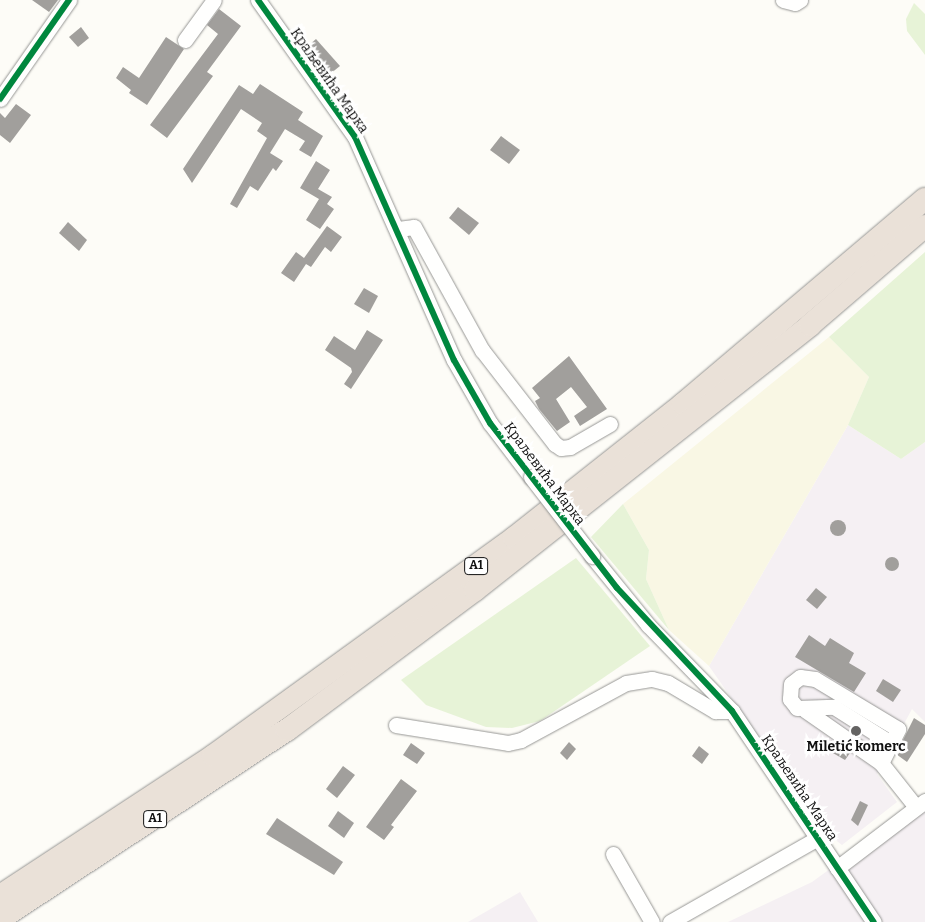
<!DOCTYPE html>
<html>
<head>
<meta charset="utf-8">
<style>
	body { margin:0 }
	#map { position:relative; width:925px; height:922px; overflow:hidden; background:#fdfcf7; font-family:Bitter,serif }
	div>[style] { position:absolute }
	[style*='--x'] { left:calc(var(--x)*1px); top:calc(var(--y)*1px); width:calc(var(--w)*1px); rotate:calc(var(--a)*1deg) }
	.industrial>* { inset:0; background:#f5f0f3 }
	.farmland>* { inset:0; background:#f9f7e4 }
	.green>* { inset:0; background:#e7f3d7 }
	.building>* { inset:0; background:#a19f9c }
	.round { border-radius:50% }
	.roads { filter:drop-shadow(0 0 1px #979795) drop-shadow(0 0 1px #979795) }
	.minor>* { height:15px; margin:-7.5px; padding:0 7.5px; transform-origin:7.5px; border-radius:7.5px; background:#fffffe }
	.highway>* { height:22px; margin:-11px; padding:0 11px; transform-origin:11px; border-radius:11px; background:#eae1d8 }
	.bridges { filter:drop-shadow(0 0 1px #979795) drop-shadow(0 0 1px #979795) }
	.minor-bridge>* { height:15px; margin:-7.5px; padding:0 7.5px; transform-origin:7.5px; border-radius:7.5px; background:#fffffe }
	.cycleway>* { height:6px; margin:-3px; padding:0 3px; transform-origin:3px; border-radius:3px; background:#00873e }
	.dots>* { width:14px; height:14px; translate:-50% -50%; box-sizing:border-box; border:2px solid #fff; border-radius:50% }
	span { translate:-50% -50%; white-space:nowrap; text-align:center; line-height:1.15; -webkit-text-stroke:5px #fff; paint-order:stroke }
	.shield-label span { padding:1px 4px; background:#fff; border:1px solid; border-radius:4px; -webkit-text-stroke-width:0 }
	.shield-label { font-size:12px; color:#111; font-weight:700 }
	.street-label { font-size:14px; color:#111 }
	.poi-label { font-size:14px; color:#111; font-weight:700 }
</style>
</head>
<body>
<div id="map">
	<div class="industrial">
		<div style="clip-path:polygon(848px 425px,901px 459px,925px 442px,925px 722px,912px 709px,877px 774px,897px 802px,842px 845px,824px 831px,709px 666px)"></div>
		<div style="clip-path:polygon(925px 800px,925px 922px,728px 922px,812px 882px)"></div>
		<div style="clip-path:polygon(520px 892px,538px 922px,468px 922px)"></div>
	</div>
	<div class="farmland">
		<div style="clip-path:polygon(829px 337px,869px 377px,848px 425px,709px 666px,669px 630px,646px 579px,649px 550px,623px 504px)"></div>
	</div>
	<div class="green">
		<div style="clip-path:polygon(914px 3px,925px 14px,925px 55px,907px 31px,906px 19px)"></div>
		<div style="clip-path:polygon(925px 252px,925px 442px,901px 459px,848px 425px,869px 377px,829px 337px)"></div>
		<div style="clip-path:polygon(623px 504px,649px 550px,646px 579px,669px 630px,591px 537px)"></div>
		<div style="clip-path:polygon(576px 558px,650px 646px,540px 721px,512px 728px,486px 727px,426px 705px,401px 680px)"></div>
	</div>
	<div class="building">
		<div style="clip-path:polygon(32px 0,58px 0,49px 12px)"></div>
		<div style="clip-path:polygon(219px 9px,241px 26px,207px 72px,213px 76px,167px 138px,150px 125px,218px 34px,207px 25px)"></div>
		<div style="clip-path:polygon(81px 27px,89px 38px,78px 47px,69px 37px)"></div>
		<div style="clip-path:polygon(166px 37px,184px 49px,147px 105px,129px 93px,131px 90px,116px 78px,123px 67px,139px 78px)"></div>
		<div style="clip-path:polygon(316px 39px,340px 66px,330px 74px,309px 45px)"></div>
		<div style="clip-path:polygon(260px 84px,303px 112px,298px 120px,323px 136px,311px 157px,299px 150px,305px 141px,285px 129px,270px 153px,283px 161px,276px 171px,273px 168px,258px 191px,250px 186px,237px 208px,230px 204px,267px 138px,257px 131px,262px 123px,241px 109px,192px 183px,183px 169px,239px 85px,253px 94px)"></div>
		<div style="clip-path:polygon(16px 104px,31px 115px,10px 143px,0 135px,0 113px,5px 118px)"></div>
		<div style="clip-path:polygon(501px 136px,520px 150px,509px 164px,490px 150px)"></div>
		<div style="clip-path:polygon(316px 161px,330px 170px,318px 189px,332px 197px,327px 204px,334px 209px,320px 229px,306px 220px,319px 199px,300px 188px)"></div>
		<div style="clip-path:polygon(458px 207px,479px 223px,469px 235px,449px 218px)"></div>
		<div style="clip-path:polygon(68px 222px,87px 240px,79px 251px,59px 233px)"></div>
		<div style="clip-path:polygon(327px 226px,342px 237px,331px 252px,325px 247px,311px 267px,306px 264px,294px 282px,281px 273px,296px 252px,304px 258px)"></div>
		<div style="clip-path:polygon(364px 288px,378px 296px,369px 313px,354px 304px)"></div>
		<div style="clip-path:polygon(367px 330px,383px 340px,351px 389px,344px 384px,352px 372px,351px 368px,325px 350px,334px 336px,355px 350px)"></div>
		<div style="clip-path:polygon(569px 356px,607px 409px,580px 426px,574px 416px,587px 407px,571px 387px,556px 399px,570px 422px,557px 431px,539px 409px,535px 401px,540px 398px,532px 388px)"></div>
		<div class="round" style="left:830px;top:520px;width:16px;height:16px"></div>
		<div class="round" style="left:885px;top:557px;width:14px;height:14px"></div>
		<div style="clip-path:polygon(816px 588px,827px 597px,817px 609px,806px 600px)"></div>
		<div style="clip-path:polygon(809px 635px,825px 646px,830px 638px,854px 653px,849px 663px,866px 673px,854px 692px,795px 657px)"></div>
		<div style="clip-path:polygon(883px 679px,901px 690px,893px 702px,876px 691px)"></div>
		<div style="clip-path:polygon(914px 718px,925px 725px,925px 734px,907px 762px,896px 754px)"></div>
		<div style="clip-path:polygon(831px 740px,850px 753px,845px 760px,826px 749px)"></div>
		<div style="clip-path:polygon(569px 742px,576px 749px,567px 760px,560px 753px)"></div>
		<div style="clip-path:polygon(411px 743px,425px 753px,417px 764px,403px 755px)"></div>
		<div style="clip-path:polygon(699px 746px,709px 754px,702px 764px,692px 756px)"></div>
		<div style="clip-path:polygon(343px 766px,355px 775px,337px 798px,326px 789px)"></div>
		<div style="clip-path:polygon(401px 779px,417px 791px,391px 825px,394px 827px,384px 840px,366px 827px)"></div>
		<div style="clip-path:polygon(860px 801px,868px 805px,858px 826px,851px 820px)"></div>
		<div style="clip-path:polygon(338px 811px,354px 823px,344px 838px,328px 826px)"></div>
		<div style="clip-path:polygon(277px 818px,343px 862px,334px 875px,266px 834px)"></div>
	</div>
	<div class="roads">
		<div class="minor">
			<div style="--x:258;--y:0;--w:168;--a:54.7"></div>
			<div style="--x:355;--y:137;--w:244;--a:66.1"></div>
			<div style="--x:454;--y:360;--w:73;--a:60.3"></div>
			<div style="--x:490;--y:423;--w:68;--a:52.8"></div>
			<div style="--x:783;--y:0;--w:12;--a:14"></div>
			<div style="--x:795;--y:3;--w:6;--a:-31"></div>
			<div style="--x:185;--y:40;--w:49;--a:-54.1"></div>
			<div style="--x:0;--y:99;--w:121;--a:-55.1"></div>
			<div style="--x:398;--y:229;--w:16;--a:-7"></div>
			<div style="--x:414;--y:227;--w:141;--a:61.1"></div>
			<div style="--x:482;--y:350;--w:119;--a:52.2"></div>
			<div style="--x:555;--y:444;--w:7;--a:34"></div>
			<div style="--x:561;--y:448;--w:9;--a:-6"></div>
			<div style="--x:570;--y:447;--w:46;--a:-29.9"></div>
			<div style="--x:592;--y:556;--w:89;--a:50.9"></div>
			<div style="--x:648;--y:625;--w:120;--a:45.7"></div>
			<div style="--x:732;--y:711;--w:254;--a:56.1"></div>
			<div style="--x:805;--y:710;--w:93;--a:34.9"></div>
			<div style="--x:881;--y:763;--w:56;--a:51.5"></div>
			<div style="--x:396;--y:725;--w:113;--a:9.1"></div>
			<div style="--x:508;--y:743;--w:13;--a:-13"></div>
			<div style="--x:521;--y:740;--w:119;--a:-28.5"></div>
			<div style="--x:626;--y:683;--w:26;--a:-9"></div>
			<div style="--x:652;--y:679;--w:16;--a:14"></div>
			<div style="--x:668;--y:683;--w:55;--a:30.8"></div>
			<div style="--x:715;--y:711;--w:17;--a:0"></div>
			<div style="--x:881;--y:763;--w:38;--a:-63"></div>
			<div style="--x:898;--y:729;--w:97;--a:-148.9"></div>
			<div style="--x:815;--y:679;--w:15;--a:-172"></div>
			<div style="--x:800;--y:677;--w:11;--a:142"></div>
			<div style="--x:791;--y:684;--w:15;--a:94"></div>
			<div style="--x:790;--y:699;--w:11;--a:52"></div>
			<div style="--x:797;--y:708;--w:37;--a:-2"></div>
			<div style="--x:834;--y:707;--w:67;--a:32.3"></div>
			<div style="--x:613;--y:854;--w:78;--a:60.2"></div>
			<div style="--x:837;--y:868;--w:111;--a:-37.3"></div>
			<div style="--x:670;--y:922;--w:170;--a:-29.6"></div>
		</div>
		<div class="highway">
			<div style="--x:0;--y:896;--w:255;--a:-33.3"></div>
			<div style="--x:213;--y:756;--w:372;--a:-35.9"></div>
			<div style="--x:514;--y:538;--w:216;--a:-38.4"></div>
			<div style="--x:683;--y:404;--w:317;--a:-40.3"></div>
			<div style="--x:0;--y:919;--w:344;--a:-33.4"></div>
			<div style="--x:287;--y:730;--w:234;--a:-36.7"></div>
			<div style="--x:475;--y:590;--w:427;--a:-38.3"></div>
			<div style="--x:810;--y:325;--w:152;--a:-40.7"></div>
		</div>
	</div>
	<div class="bridges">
		<div class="minor-bridge">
			<div style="--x:531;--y:477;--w:100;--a:52.3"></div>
		</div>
	</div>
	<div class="cycleway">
		<div style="--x:258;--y:0;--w:168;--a:54.7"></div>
		<div style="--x:355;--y:137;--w:244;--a:66.1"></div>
		<div style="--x:454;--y:360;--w:73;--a:60.3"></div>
		<div style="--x:490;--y:423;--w:208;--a:52.4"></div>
		<div style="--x:617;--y:588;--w:168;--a:46.9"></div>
		<div style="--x:732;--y:711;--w:254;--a:56.1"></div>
		<div style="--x:0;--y:99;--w:121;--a:-55.1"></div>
	</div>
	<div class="dots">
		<div style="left:856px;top:731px;background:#646362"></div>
	</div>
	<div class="shield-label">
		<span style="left:476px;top:566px">A1</span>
		<span style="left:155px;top:819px">A1</span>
	</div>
	<div class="street-label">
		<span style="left:329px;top:81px;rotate:55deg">Краљевића Марка</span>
		<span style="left:544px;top:474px;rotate:53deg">Краљевића Марка</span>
		<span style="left:799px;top:788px;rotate:56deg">Краљевића Марка</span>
	</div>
	<div class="poi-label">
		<span style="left:856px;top:747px">Miletić komerc</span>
	</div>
</div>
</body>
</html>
